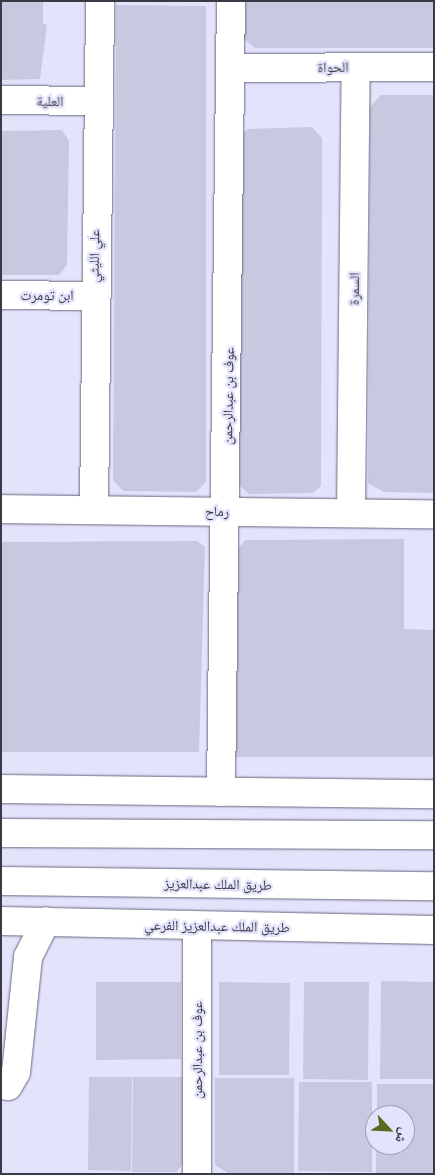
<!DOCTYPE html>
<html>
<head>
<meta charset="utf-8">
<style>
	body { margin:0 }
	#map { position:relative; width:435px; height:1175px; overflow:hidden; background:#e3e3fc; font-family:"Noto Sans","Noto Naskh Arabic",sans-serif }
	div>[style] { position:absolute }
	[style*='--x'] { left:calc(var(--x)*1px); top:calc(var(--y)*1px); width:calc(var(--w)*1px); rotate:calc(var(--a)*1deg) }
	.building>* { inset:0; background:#c8c9e1 }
	.roads { filter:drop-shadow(0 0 1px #68687e) drop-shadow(0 0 1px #68687e) }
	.minor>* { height:28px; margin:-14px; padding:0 14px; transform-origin:14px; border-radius:14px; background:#fff }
	.major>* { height:28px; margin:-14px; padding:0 14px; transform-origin:14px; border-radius:14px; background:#fff }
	span { translate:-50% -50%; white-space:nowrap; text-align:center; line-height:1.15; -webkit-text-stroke:4.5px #e3e3fc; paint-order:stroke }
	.street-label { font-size:14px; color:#3a3a44 }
	.frame { position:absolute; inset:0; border:2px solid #3a3a44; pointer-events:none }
	.north { position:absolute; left:365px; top:1105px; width:50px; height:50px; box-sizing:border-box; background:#e3e3fc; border:1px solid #9f9fb2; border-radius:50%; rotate:115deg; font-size:14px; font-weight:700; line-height:20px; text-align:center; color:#3a3a44 }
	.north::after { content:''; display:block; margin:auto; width:18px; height:22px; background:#566d1d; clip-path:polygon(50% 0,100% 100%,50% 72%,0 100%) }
</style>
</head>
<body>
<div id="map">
	<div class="building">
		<div style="clip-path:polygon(1px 1px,43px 1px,43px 23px,47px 25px,40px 79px,1px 80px)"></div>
		<div style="clip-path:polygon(240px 1px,434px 1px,434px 48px,255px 48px,240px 36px)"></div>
		<div style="clip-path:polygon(116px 5px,206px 6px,206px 482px,196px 492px,123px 491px,113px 480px)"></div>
		<div style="clip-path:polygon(381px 95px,434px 95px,434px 493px,384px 492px,368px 483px,370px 107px)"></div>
		<div style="clip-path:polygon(312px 127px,322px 138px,321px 486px,313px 493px,249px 494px,238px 484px,242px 133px,248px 129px)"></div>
		<div style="clip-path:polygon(62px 130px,69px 141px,67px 265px,59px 275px,1px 275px,1px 131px)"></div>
		<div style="clip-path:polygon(404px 539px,404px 629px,434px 630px,434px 757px,234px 757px,235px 554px,245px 540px)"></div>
		<div style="clip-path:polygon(197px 541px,205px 547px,199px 752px,1px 752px,1px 542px)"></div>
		<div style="clip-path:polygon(381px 981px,434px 982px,434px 1079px,380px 1079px)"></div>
		<div style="clip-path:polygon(96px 982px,181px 982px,181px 1059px,96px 1060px)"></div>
		<div style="clip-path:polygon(219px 982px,290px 983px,289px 1075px,219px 1075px)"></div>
		<div style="clip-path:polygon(304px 982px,369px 982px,368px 1080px,303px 1079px)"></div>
		<div style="clip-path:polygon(89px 1077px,132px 1077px,131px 1171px,88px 1170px)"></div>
		<div style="clip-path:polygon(133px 1077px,186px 1077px,185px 1162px,176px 1172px,132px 1172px)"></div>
		<div style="clip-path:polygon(215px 1078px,294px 1078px,294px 1173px,228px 1173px,215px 1165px)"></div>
		<div style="clip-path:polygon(299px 1082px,372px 1082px,372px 1172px,298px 1171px)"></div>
		<div style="clip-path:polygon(377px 1084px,434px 1084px,434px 1173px,376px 1173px,376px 1145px,405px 1145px,405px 1115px,377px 1115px)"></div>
	</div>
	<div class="roads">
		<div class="minor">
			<div style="--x:232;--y:68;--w:202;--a:-0.3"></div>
			<div style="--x:1;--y:100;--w:97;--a:0.6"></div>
			<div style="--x:1;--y:295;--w:92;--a:0.6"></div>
			<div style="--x:1;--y:509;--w:433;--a:0.7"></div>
			<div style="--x:94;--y:510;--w:509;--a:-89.32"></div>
			<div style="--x:351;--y:512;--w:445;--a:-89.4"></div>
			<div style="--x:1;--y:789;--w:433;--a:0.7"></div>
			<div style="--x:221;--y:792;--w:791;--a:-89.28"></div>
			<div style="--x:1;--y:921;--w:433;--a:1.2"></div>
			<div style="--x:1;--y:1085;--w:7;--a:8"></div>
			<div style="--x:8;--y:1086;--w:16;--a:-60"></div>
			<div style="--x:16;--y:1072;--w:116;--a:-84"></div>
			<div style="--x:28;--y:957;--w:40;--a:-63.4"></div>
			<div style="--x:197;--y:1174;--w:247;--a:-90"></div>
		</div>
		<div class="major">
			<div style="--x:1;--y:833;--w:433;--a:0.3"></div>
			<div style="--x:1;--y:881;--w:433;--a:0.7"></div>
		</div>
	</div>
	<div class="street-label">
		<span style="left:333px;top:67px;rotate:-1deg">الحواة</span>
		<span style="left:50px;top:101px;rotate:1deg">العلية</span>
		<span style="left:94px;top:256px;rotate:-89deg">علي الليثي</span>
		<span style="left:354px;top:289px;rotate:-89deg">السمرة</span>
		<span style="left:47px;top:295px">ابن تومرت</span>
		<span style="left:228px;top:396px;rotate:-89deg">عوف بن عبدالرحمن</span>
		<span style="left:217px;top:511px">رماح</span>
		<span style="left:218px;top:884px;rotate:1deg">طريق الملك عبدالعزيز</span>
		<span style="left:217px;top:926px;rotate:1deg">طريق الملك عبدالعزيز الفرعي</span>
		<span style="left:197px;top:1050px;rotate:-90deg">عوف بن عبدالرحمن</span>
	</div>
	<div class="frame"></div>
	<div class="north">ش</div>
</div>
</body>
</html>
